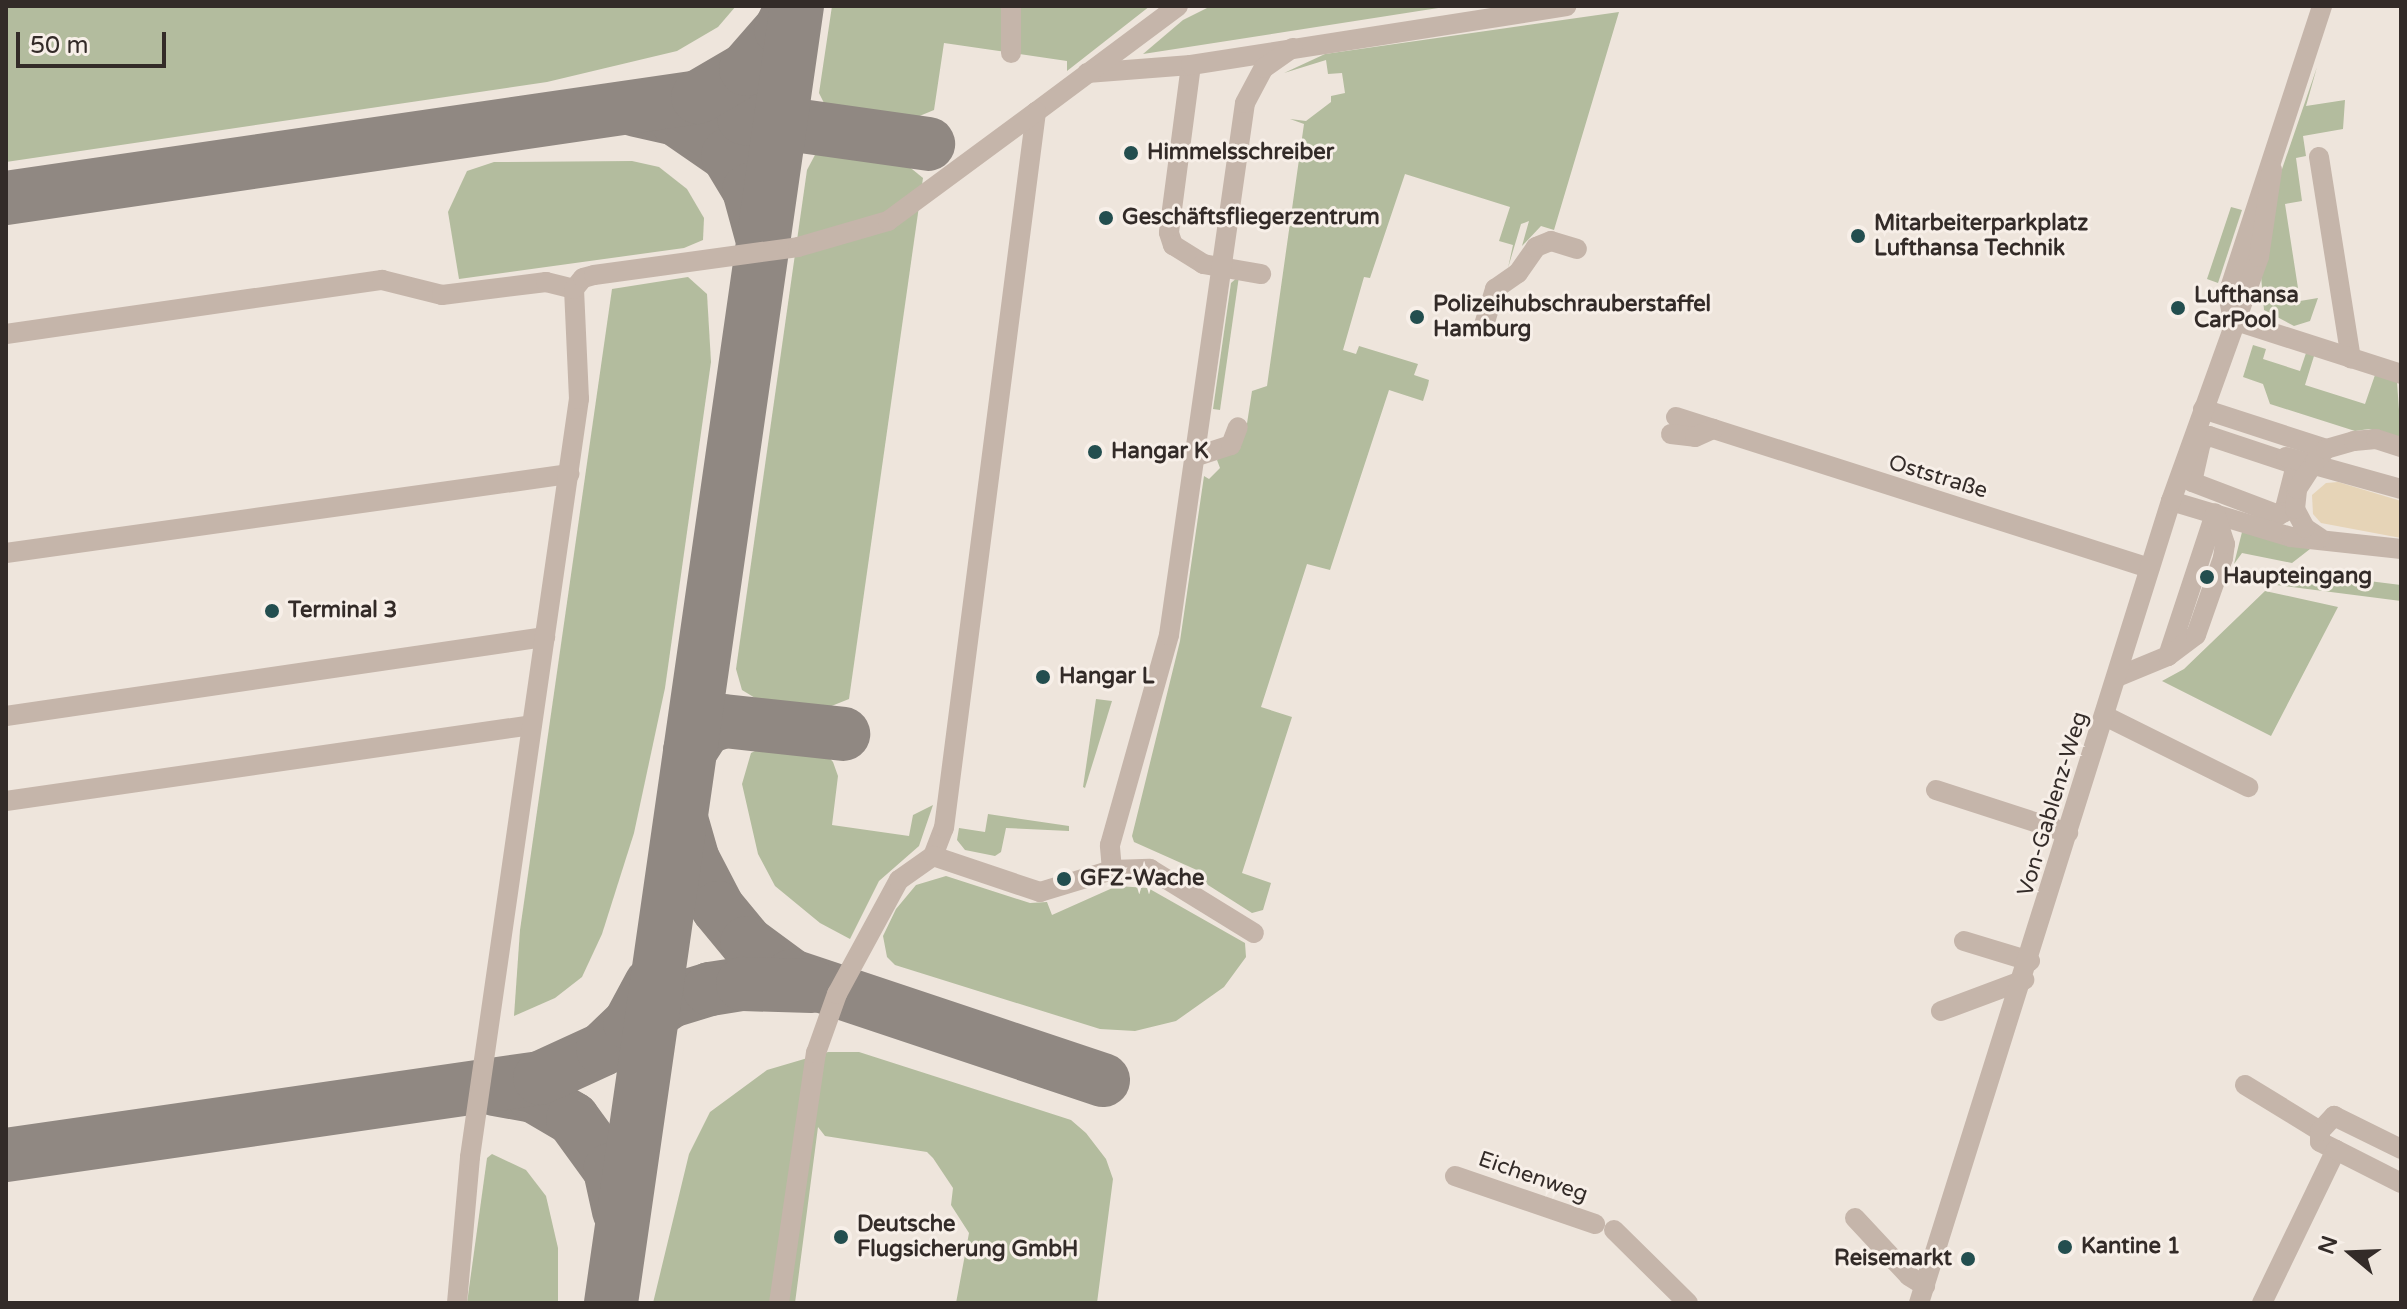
<!DOCTYPE html>
<html>
<head>
<meta charset="utf-8">
<style>
	body { margin:0 }
	#map { position:relative; width:2407px; height:1309px; overflow:hidden; background:#eee5dc; font-family:"Varela Round",sans-serif }
	div>[style] { position:absolute }
	[style*='--x'] { left:calc(var(--x)*1px); top:calc(var(--y)*1px); width:calc(var(--w)*1px); rotate:calc(var(--a)*1deg) }
	.green>* { inset:0; background:#b3bc9e }
	.sand>* { inset:0; background:#e6d4b7 }
	.taxiway>* { height:54px; margin:-27px; padding:0 27px; transform-origin:27px; border-radius:27px; background:#908882 }
	.minor>* { height:20px; margin:-10px; padding:0 10px; transform-origin:10px; border-radius:10px; background:#c5b5aa }
	.dots>* { width:22px; height:22px; translate:-50% -50%; box-sizing:border-box; border:4px solid #f7efe8; border-radius:50% }
	span { translate:-50% -50%; white-space:nowrap; text-align:center; line-height:1.15; -webkit-text-stroke:6px #f7efe8; paint-order:stroke }
	.poi-label { font-size:22px; color:#332b28; font-weight:700 }
	.left { translate:0 -50%; text-align:left }
	.right { translate:-100% -50%; text-align:right }
	.street-label { font-size:22px; color:#332b28 }
	.frame { position:absolute; inset:0; border:8px solid #332b28; pointer-events:none }
	.north { position:absolute; left:2311px; top:1213px; width:80px; height:80px; -webkit-text-stroke:6px #f7efe8; paint-order:stroke; rotate:289deg; font-size:22px; font-weight:700; line-height:32px; text-align:center; color:#332b28 }
	.north::after { content:''; display:block; margin:auto; width:28px; height:36px; background:#332b28; clip-path:polygon(50% 0,100% 100%,50% 72%,0 100%) }
	.scale { position:absolute; left:16px; top:32px; width:150px; height:36px; box-sizing:border-box; border:4px solid #332b28; border-top:0; padding-left:10px; font-size:24px; line-height:28px; white-space:nowrap; color:#332b28; -webkit-text-stroke:6px #f7efe8; paint-order:stroke }
</style>
</head>
<body>
<div id="map">
	<div class="green">
		<div style="clip-path:polygon(6px 6px,736px 6px,718px 27px,677px 51px,547px 82px,6px 162px)"></div>
		<div style="clip-path:polygon(832px 6px,1150px 6px,1067px 71px,1067px 61px,944px 43px,934px 110px,905px 122px,843px 114px,824px 103px,819px 93px)"></div>
		<div style="clip-path:polygon(1211px 6px,1451px 6px,1143px 54px,1183px 20px)"></div>
		<div style="clip-path:polygon(1619px 12px,1554px 230px,1541px 226px,1522px 246px,1529px 221px,1521px 224px,1508px 268px,1513px 245px,1499px 241px,1510px 207px,1405px 174px,1370px 278px,1364px 277px,1343px 350px,1356px 354px,1359px 346px,1418px 364px,1414px 375px,1429px 380px,1428px 385px,1423px 401px,1389px 390px,1330px 570px,1307px 564px,1261px 707px,1292px 717px,1242px 873px,1271px 883px,1263px 910px,1252px 913px,1208px 885px,1199px 871px,1134px 842px,1132px 836px,1180px 641px,1204px 476px,1209px 479px,1220px 468px,1217px 460px,1246px 430px,1252px 391px,1267px 386px,1304px 124px,1290px 119px,1306px 121px,1331px 102px,1331px 96px,1345px 93px,1342px 73px,1328px 74px,1326px 60px,1284px 73px,1325px 54px)"></div>
		<div style="clip-path:polygon(2317px 67px,2306px 106px,2345px 100px,2343px 129px,2303px 136px,2306px 156px,2296px 158px,2302px 201px,2285px 204px,2300px 301px,2318px 298px,2310px 321px,2294px 326px,2264px 310px,2261px 276px,2281px 172px)"></div>
		<div style="clip-path:polygon(830px 146px,896px 156px,923px 178px,849px 699px,824px 709px,760px 701px,742px 690px,736px 669px,807px 170px,816px 153px)"></div>
		<div style="clip-path:polygon(632px 161px,659px 167px,687px 189px,704px 218px,703px 240px,684px 248px,459px 279px,448px 212px,467px 171px,494px 162px)"></div>
		<div style="clip-path:polygon(2231px 207px,2242px 210px,2218px 283px,2207px 279px)"></div>
		<div style="clip-path:polygon(1239px 276px,1220px 410px,1213px 409px,1231px 283px)"></div>
		<div style="clip-path:polygon(688px 277px,707px 294px,711px 362px,665px 688px,634px 833px,602px 934px,582px 977px,555px 998px,514px 1016px,520px 930px,612px 289px)"></div>
		<div style="clip-path:polygon(2253px 345px,2266px 349px,2263px 359px,2300px 371px,2306px 353px,2314px 356px,2305px 385px,2365px 404px,2375px 375px,2397px 382px,2401px 438px,2369px 429px,2355px 431px,2270px 404px,2263px 384px,2243px 377px)"></div>
		<div style="clip-path:polygon(2243px 528px,2310px 549px,2292px 563px,2242px 553px,2234px 564px)"></div>
		<div style="clip-path:polygon(2273px 569px,2401px 585px,2401px 601px,2269px 584px)"></div>
		<div style="clip-path:polygon(2265px 591px,2338px 607px,2271px 736px,2162px 681px,2184px 669px)"></div>
		<div style="clip-path:polygon(1096px 699px,1112px 701px,1085px 788px,1083px 787px)"></div>
		<div style="clip-path:polygon(765px 746px,826px 754px,833px 762px,838px 776px,832px 825px,909px 836px,913px 815px,933px 805px,919px 846px,879px 881px,850px 939px,820px 923px,775px 886px,758px 854px,742px 784px,751px 753px)"></div>
		<div style="clip-path:polygon(988px 814px,1069px 826px,1069px 831px,1006px 828px,1001px 852px,995px 856px,965px 850px,957px 840px,959px 828px,985px 832px)"></div>
		<div style="clip-path:polygon(946px 876px,1030px 903px,1047px 902px,1052px 915px,1117px 886px,1148px 888px,1245px 943px,1246px 957px,1224px 987px,1176px 1021px,1135px 1031px,1100px 1029px,895px 965px,887px 957px,883px 936px,896px 909px,916px 885px)"></div>
		<div style="clip-path:polygon(828px 1052px,859px 1052px,1071px 1120px,1086px 1133px,1106px 1159px,1113px 1179px,1097px 1303px,956px 1303px,969px 1233px,951px 1205px,953px 1188px,933px 1158px,927px 1152px,825px 1136px,818px 1127px,795px 1303px,653px 1303px,689px 1154px,710px 1112px,767px 1070px)"></div>
		<div style="clip-path:polygon(492px 1154px,526px 1170px,546px 1196px,558px 1248px,558px 1303px,467px 1303px,487px 1158px)"></div>
	</div>
	<div class="sand">
		<div style="clip-path:polygon(2338px 482px,2401px 501px,2401px 538px,2321px 523px,2313px 514px,2312px 495px,2326px 483px)"></div>
	</div>
	<div class="taxiway">
		<div style="--x:636;--y:110;--w:41;--a:12.7"></div>
		<div style="--x:676;--y:119;--w:63;--a:34.7"></div>
		<div style="--x:728;--y:155;--w:41;--a:59"></div>
		<div style="--x:749;--y:190;--w:46;--a:74.7"></div>
		<div style="--x:744;--y:118;--w:186;--a:8"></div>
		<div style="--x:6;--y:198;--w:699;--a:-8.3"></div>
		<div style="--x:698;--y:97;--w:56;--a:-30.3"></div>
		<div style="--x:746;--y:69;--w:53;--a:-48.8"></div>
		<div style="--x:781;--y:29;--w:25;--a:-64"></div>
		<div style="--x:690;--y:751;--w:27;--a:-57"></div>
		<div style="--x:705;--y:728;--w:20;--a:-20"></div>
		<div style="--x:724;--y:721;--w:120;--a:6.2"></div>
		<div style="--x:682;--y:822;--w:37;--a:74"></div>
		<div style="--x:692;--y:858;--w:56;--a:62.5"></div>
		<div style="--x:718;--y:908;--w:45;--a:50.4"></div>
		<div style="--x:747;--y:943;--w:56;--a:36.3"></div>
		<div style="--x:792;--y:976;--w:328;--a:18.5"></div>
		<div style="--x:631;--y:1028;--w:48;--a:-34"></div>
		<div style="--x:671;--y:1001;--w:41;--a:-17.1"></div>
		<div style="--x:710;--y:989;--w:33;--a:-9"></div>
		<div style="--x:743;--y:984;--w:69;--a:1.7"></div>
		<div style="--x:494;--y:1089;--w:41;--a:9.9"></div>
		<div style="--x:534;--y:1096;--w:45;--a:30.5"></div>
		<div style="--x:573;--y:1119;--w:63;--a:54"></div>
		<div style="--x:610;--y:1170;--w:42;--a:77.6"></div>
		<div style="--x:6;--y:1155;--w:540;--a:-8.21"></div>
		<div style="--x:540;--y:1078;--w:69;--a:-24.7"></div>
		<div style="--x:603;--y:1049;--w:37;--a:-44"></div>
		<div style="--x:630;--y:1023;--w:44;--a:-61.7"></div>
		<div style="--x:611;--y:1303;--w:1310;--a:-81.84"></div>
	</div>
	<div class="minor">
		<div style="--x:1011;--y:53;--w:47;--a:-90"></div>
		<div style="--x:1191;--y:65;--w:169;--a:97.5"></div>
		<div style="--x:1169;--y:233;--w:13;--a:72"></div>
		<div style="--x:1173;--y:245;--w:36;--a:32"></div>
		<div style="--x:1203;--y:264;--w:59;--a:9.8"></div>
		<div style="--x:1087;--y:73;--w:104;--a:-4.4"></div>
		<div style="--x:1191;--y:65;--w:380;--a:-8.9"></div>
		<div style="--x:2319;--y:157;--w:204;--a:81"></div>
		<div style="--x:2233;--y:320;--w:26;--a:-101"></div>
		<div style="--x:2228;--y:294;--w:303;--a:-71.9"></div>
		<div style="--x:2233;--y:320;--w:176;--a:17.8"></div>
		<div style="--x:1484;--y:325;--w:38;--a:-73"></div>
		<div style="--x:1495;--y:289;--w:28;--a:-35"></div>
		<div style="--x:1518;--y:273;--w:32;--a:-55"></div>
		<div style="--x:1536;--y:247;--w:16;--a:-22"></div>
		<div style="--x:1551;--y:241;--w:27;--a:17"></div>
		<div style="--x:6;--y:334;--w:380;--a:-8.2"></div>
		<div style="--x:382;--y:280;--w:62;--a:14"></div>
		<div style="--x:442;--y:295;--w:105;--a:-7.1"></div>
		<div style="--x:546;--y:282;--w:29;--a:14"></div>
		<div style="--x:2203;--y:409;--w:129;--a:18"></div>
		<div style="--x:1676;--y:417;--w:497;--a:17.7"></div>
		<div style="--x:1671;--y:434;--w:24;--a:7"></div>
		<div style="--x:1695;--y:437;--w:20;--a:-24"></div>
		<div style="--x:2209;--y:436;--w:92;--a:18.4"></div>
		<div style="--x:2296;--y:465;--w:49;--a:104.3"></div>
		<div style="--x:2284;--y:512;--w:6;--a:149"></div>
		<div style="--x:2279;--y:515;--w:93;--a:-159.2"></div>
		<div style="--x:2192;--y:482;--w:41;--a:-77.3"></div>
		<div style="--x:2201;--y:442;--w:10;--a:-37"></div>
		<div style="--x:1194;--y:457;--w:39;--a:-18"></div>
		<div style="--x:1231;--y:445;--w:19;--a:-69"></div>
		<div style="--x:2286;--y:457;--w:119;--a:15.5"></div>
		<div style="--x:2171;--y:501;--w:125;--a:16.7"></div>
		<div style="--x:2291;--y:537;--w:111;--a:6.2"></div>
		<div style="--x:2320;--y:538;--w:18;--a:-146"></div>
		<div style="--x:2305;--y:528;--w:21;--a:-118"></div>
		<div style="--x:2295;--y:509;--w:20;--a:-84"></div>
		<div style="--x:2297;--y:489;--w:33;--a:-57"></div>
		<div style="--x:2315;--y:461;--w:16;--a:-47"></div>
		<div style="--x:2326;--y:449;--w:29;--a:-16"></div>
		<div style="--x:2354;--y:441;--w:22;--a:-5"></div>
		<div style="--x:2376;--y:439;--w:26;--a:18"></div>
		<div style="--x:6;--y:553;--w:569;--a:-7.99"></div>
		<div style="--x:2168;--y:656;--w:150;--a:-71.7"></div>
		<div style="--x:2117;--y:677;--w:55;--a:-22.4"></div>
		<div style="--x:2168;--y:656;--w:35;--a:-37"></div>
		<div style="--x:2196;--y:635;--w:82;--a:-70.7"></div>
		<div style="--x:2223;--y:558;--w:14;--a:-82"></div>
		<div style="--x:2225;--y:544;--w:32;--a:-108"></div>
		<div style="--x:6;--y:716;--w:545;--a:-8.34"></div>
		<div style="--x:2105;--y:716;--w:160;--a:26.4"></div>
		<div style="--x:1936;--y:790;--w:139;--a:18"></div>
		<div style="--x:6;--y:801;--w:531;--a:-8.22"></div>
		<div style="--x:933;--y:856;--w:30;--a:-69"></div>
		<div style="--x:944;--y:828;--w:722;--a:-82.68"></div>
		<div style="--x:1036;--y:112;--w:177;--a:-36.7"></div>
		<div style="--x:1112;--y:870;--w:25;--a:-95"></div>
		<div style="--x:1110;--y:845;--w:218;--a:-74.3"></div>
		<div style="--x:1169;--y:635;--w:537;--a:-81.87"></div>
		<div style="--x:1245;--y:103;--w:40;--a:-62"></div>
		<div style="--x:1264;--y:68;--w:35;--a:-35"></div>
		<div style="--x:1964;--y:941;--w:69;--a:16.9"></div>
		<div style="--x:1941;--y:1011;--w:89;--a:-20.5"></div>
		<div style="--x:2245;--y:1085;--w:88;--a:31.5"></div>
		<div style="--x:2336;--y:1150;--w:18;--a:-153"></div>
		<div style="--x:2320;--y:1142;--w:11;--a:-90"></div>
		<div style="--x:2320;--y:1131;--w:21;--a:-47"></div>
		<div style="--x:2334;--y:1116;--w:75;--a:26.2"></div>
		<div style="--x:1455;--y:1176;--w:148;--a:18.9"></div>
		<div style="--x:1855;--y:1218;--w:79;--a:47"></div>
		<div style="--x:1909;--y:1276;--w:19;--a:32"></div>
		<div style="--x:1614;--y:1230;--w:104;--a:44.6"></div>
		<div style="--x:457;--y:1303;--w:147;--a:-84.9"></div>
		<div style="--x:470;--y:1157;--w:766;--a:-81.82"></div>
		<div style="--x:579;--y:399;--w:110;--a:-92.6"></div>
		<div style="--x:574;--y:289;--w:14;--a:-51"></div>
		<div style="--x:583;--y:278;--w:11;--a:-15"></div>
		<div style="--x:594;--y:275;--w:206;--a:-7.8"></div>
		<div style="--x:798;--y:247;--w:94;--a:-16.1"></div>
		<div style="--x:888;--y:221;--w:184;--a:-36.4"></div>
		<div style="--x:779;--y:1303;--w:253;--a:-81.6"></div>
		<div style="--x:816;--y:1053;--w:63;--a:-70.4"></div>
		<div style="--x:837;--y:994;--w:130;--a:-61.5"></div>
		<div style="--x:899;--y:880;--w:42;--a:-35.2"></div>
		<div style="--x:933;--y:856;--w:113;--a:18.6"></div>
		<div style="--x:1040;--y:892;--w:75;--a:-17"></div>
		<div style="--x:1112;--y:870;--w:38;--a:-2"></div>
		<div style="--x:1150;--y:869;--w:122;--a:31.6"></div>
		<div style="--x:1919;--y:1303;--w:841;--a:-72.56"></div>
		<div style="--x:2171;--y:501;--w:259;--a:-70.2"></div>
		<div style="--x:2259;--y:257;--w:88;--a:-81.5"></div>
		<div style="--x:2262;--y:1303;--w:170;--a:-64.2"></div>
		<div style="--x:2336;--y:1150;--w:73;--a:26.9"></div>
	</div>
	<div class="dots">
		<div style="left:1131px;top:153px;background:#234e4f"></div>
		<div style="left:1106px;top:218px;background:#234e4f"></div>
		<div style="left:1858px;top:236px;background:#234e4f"></div>
		<div style="left:2178px;top:308px;background:#234e4f"></div>
		<div style="left:1417px;top:317px;background:#234e4f"></div>
		<div style="left:1095px;top:452px;background:#234e4f"></div>
		<div style="left:2207px;top:577px;background:#234e4f"></div>
		<div style="left:272px;top:611px;background:#234e4f"></div>
		<div style="left:1043px;top:677px;background:#234e4f"></div>
		<div style="left:1064px;top:879px;background:#234e4f"></div>
		<div style="left:841px;top:1237px;background:#234e4f"></div>
		<div style="left:2065px;top:1247px;background:#234e4f"></div>
		<div style="left:1968px;top:1259px;background:#234e4f"></div>
	</div>
	<div class="poi-label">
		<span class="left" style="left:1147px;top:153px">Himmelsschreiber</span>
		<span class="left" style="left:1122px;top:218px">Geschäftsfliegerzentrum</span>
		<span class="left" style="left:1874px;top:236px">Mitarbeiterparkplatz<br>Lufthansa Technik</span>
		<span class="left" style="left:2194px;top:308px">Lufthansa<br>CarPool</span>
		<span class="left" style="left:1433px;top:317px">Polizeihubschrauberstaffel<br>Hamburg</span>
		<span class="left" style="left:1111px;top:452px">Hangar K</span>
		<span class="left" style="left:2223px;top:577px">Haupteingang</span>
		<span class="left" style="left:288px;top:611px">Terminal 3</span>
		<span class="left" style="left:1059px;top:677px">Hangar L</span>
		<span class="left" style="left:1080px;top:879px">GFZ-Wache</span>
		<span class="left" style="left:857px;top:1237px">Deutsche<br>Flugsicherung GmbH</span>
		<span class="left" style="left:2081px;top:1247px">Kantine 1</span>
		<span class="right" style="left:1952px;top:1259px">Reisemarkt</span>
	</div>
	<div class="street-label">
		<span style="left:1938px;top:477px;rotate:17deg">Oststraße</span>
		<span style="left:2053px;top:804px;rotate:-73deg">Von-Gablenz-Weg</span>
		<span style="left:1533px;top:1177px;rotate:19deg">Eichenweg</span>
	</div>
	<div class="frame"></div>
	<div class="north">N</div>
	<div class="scale">50 m</div>
</div>
</body>
</html>
